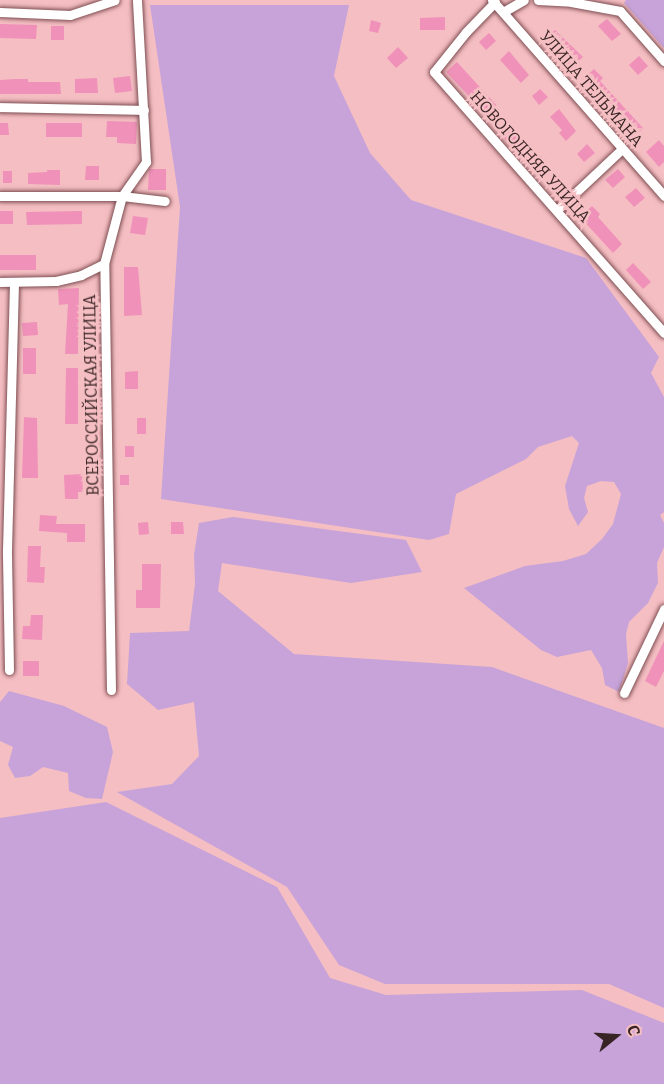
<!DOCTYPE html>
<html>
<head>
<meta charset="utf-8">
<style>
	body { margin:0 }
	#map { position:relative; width:664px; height:1084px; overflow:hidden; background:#f5bec2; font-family:Bitter,serif }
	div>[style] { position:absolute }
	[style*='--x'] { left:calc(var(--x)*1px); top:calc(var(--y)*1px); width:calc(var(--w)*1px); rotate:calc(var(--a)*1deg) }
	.green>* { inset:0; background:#c7a3d9 }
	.building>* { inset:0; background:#f091b9 }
	.roads { filter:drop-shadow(0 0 2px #7d4e52) drop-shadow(0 0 2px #7d4e52) }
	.minor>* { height:9px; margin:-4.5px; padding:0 4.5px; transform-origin:4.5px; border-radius:4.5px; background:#fff }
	span { translate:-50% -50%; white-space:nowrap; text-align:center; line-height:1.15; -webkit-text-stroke:5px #f5bec2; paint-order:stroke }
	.street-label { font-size:16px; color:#382425 }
	.north { position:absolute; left:586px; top:1006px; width:60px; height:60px; -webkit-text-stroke:4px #f5bec2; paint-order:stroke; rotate:72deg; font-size:16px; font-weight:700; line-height:24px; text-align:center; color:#382425 }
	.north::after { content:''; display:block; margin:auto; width:21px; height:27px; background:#382425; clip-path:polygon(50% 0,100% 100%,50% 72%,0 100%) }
</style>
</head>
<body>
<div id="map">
	<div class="green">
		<div style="clip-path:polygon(626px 0,664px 0,664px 48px,624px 3px)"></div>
		<div style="clip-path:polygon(150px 5px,349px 5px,334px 76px,370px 153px,411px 200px,586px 258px,659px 357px,651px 373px,664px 397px,664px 512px,660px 515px,664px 523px,664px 547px,657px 563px,658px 583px,648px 603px,629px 622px,626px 634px,628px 663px,619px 692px,605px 685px,602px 668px,591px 650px,557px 657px,541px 650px,464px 588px,525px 566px,563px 561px,586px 554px,602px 539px,613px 524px,621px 494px,614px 482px,601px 481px,587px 486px,584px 498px,588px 512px,578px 526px,569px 509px,565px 486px,579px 443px,572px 436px,538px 447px,526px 459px,456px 494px,449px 534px,429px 540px,161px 499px,180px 207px)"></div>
		<div style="clip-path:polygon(233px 517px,406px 540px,422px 572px,351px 583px,222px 563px,218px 591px,294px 654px,492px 667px,664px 728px,664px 1008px,609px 984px,385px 984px,339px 965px,287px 887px,117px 792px,172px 784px,199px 756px,194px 702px,158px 710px,127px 684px,130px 633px,189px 631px,195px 584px,194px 555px,199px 523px)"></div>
		<div style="clip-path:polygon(9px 691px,64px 706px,107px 727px,113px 752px,102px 799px,86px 798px,69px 791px,68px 773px,43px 767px,30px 776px,15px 778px,8px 765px,13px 747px,0 741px,0 702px)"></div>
		<div style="clip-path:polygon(106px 802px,277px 887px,330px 978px,386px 995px,582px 990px,664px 1023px,664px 1084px,0 1084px,0 818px)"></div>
	</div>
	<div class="building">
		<div style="clip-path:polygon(445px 17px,445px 30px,420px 30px,420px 18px)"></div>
		<div style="clip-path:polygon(607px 19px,621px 34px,612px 41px,598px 26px)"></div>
		<div style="clip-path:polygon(371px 20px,381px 23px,378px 33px,369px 31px)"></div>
		<div style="clip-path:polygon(0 24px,37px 25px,36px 39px,0 38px)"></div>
		<div style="clip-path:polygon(51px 26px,64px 26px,64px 40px,51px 40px)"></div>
		<div style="clip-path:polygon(555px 30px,583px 57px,571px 67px,545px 39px)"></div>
		<div style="clip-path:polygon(489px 33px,496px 41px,486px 50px,479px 42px)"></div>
		<div style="clip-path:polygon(398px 47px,408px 58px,396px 68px,387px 58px)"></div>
		<div style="clip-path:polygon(509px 51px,529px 75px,521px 83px,500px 60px)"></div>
		<div style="clip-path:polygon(639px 56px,648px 66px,638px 75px,629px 65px)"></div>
		<div style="clip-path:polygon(457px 62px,498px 107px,488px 116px,446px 72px)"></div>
		<div style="clip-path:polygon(594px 69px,603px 78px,600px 81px,643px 128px,634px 137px,595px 97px,598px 95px,583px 79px)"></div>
		<div style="clip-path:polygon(130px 76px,132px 91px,115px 93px,113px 78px)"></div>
		<div style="clip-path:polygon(97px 78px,98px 93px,75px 93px,75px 79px)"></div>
		<div style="clip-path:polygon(15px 79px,28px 79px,28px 82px,60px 82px,61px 94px,0 94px,0 80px)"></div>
		<div style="clip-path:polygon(540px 89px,548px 97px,539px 105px,532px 96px)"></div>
		<div style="clip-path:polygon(559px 109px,576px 131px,566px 141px,559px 133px,562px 130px,550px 117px)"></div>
		<div style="clip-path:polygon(107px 121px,137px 122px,136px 144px,117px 143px,117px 137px,106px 137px)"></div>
		<div style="clip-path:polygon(508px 122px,521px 136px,511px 146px,498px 131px)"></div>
		<div style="clip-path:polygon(0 123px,8px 123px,9px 135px,0 135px)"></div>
		<div style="clip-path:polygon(46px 123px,82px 123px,82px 137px,46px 137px)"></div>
		<div style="clip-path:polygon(659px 140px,664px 146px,664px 162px,659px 167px,646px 152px)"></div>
		<div style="clip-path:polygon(587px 144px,595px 153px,584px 162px,577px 154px)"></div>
		<div style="clip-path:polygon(537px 152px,547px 162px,536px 172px,527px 161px)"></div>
		<div style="clip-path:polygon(86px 166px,99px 166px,99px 180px,85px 180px)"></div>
		<div style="clip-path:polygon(149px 169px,166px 169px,166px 190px,148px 190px)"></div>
		<div style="clip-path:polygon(618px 169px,625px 177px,613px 188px,605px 180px)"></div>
		<div style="clip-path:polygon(47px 170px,60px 170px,60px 185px,28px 184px,28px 173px,47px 172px)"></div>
		<div style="clip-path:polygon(3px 171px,12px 171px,12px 183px,3px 183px)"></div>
		<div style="clip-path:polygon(559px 176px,568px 185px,556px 196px,547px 187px)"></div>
		<div style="clip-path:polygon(636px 188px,645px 198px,634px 207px,625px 197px)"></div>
		<div style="clip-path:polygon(592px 206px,600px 214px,598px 217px,622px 244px,613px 253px,580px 217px)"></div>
		<div style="clip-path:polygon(0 211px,13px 211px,13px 224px,0 224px)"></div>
		<div style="clip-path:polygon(82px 211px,82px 224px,27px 225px,26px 212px)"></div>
		<div style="clip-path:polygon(133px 216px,148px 218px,145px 235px,130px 233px)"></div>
		<div style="clip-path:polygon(0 255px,36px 255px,36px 270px,0 270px)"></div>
		<div style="clip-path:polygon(633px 263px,651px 282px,643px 289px,626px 270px)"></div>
		<div style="clip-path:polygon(124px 267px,138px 267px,142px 315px,124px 316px)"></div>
		<div style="clip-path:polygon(79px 288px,78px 354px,65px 354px,68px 304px,59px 305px,58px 289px)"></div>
		<div style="clip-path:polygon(37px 322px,38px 335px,23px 336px,22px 323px)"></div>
		<div style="clip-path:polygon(23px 348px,36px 348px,36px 374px,23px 374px)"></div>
		<div style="clip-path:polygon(66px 368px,78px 368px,78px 424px,65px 424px)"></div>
		<div style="clip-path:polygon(138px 371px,138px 389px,125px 389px,125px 372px)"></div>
		<div style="clip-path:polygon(24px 417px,37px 418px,38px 478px,22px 478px)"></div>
		<div style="clip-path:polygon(137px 418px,146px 418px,146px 434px,137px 434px)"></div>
		<div style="clip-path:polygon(125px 446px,134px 446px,134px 457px,125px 457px)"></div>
		<div style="clip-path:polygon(82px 474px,83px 492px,78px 492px,78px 499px,65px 499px,64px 475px)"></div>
		<div style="clip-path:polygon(120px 475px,129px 475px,129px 485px,120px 485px)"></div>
		<div style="clip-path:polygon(40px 515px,57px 516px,56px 524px,85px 524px,85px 542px,67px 542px,67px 533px,39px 531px)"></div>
		<div style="clip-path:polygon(148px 522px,149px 534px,139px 535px,138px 523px)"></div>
		<div style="clip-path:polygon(171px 522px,183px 522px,184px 534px,171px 534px)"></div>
		<div style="clip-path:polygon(28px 546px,41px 546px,40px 567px,45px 567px,44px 583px,27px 582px)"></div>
		<div style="clip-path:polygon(142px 564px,161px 564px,160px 608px,136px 608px,136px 590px,142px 590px)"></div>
		<div style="clip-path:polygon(31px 615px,43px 615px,42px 640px,22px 639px,23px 626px,30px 626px)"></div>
		<div style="clip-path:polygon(664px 641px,664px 671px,656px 687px,645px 681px)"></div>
		<div style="clip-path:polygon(23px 661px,39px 661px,39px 676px,23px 676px)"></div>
	</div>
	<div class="roads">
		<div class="minor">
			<div style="--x:492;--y:0;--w:261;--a:48.7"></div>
			<div style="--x:538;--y:0;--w:33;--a:3"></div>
			<div style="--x:571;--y:2;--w:50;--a:10.4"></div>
			<div style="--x:620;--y:11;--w:67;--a:48.7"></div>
			<div style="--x:495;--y:2;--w:42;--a:134"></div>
			<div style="--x:466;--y:32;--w:51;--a:128.7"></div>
			<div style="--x:434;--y:72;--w:348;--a:48.6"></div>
			<div style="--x:0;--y:12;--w:70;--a:2.5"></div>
			<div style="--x:70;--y:15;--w:47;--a:-18.4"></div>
			<div style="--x:503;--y:12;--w:24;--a:-30"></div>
			<div style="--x:0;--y:107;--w:144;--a:1.2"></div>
			<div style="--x:0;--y:196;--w:122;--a:0"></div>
			<div style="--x:122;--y:196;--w:43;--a:6.6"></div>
			<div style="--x:557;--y:210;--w:89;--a:-43.2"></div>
			<div style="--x:0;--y:282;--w:56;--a:-1"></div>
			<div style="--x:56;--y:281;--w:26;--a:-13"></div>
			<div style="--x:81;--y:275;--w:25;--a:-26"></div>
			<div style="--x:9;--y:670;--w:120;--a:-91"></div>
			<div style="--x:7;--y:550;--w:268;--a:-88.5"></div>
			<div style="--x:111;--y:690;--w:426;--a:-90.9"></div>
			<div style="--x:104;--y:264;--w:70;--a:-75.2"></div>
			<div style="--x:122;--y:196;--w:42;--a:-54.8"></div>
			<div style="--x:146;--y:162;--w:162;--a:-93.2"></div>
			<div style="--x:624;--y:693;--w:93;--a:-64.5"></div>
		</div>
	</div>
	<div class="street-label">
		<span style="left:591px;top:89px;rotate:49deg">УЛИЦА ТЕЛЬМАНА</span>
		<span style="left:530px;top:157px;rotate:48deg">НОВОГОДНЯЯ УЛИЦА</span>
		<span style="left:92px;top:395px;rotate:-91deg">ВСЕРОССИЙСКАЯ УЛИЦА</span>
	</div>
	<div class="north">С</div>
</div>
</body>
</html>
